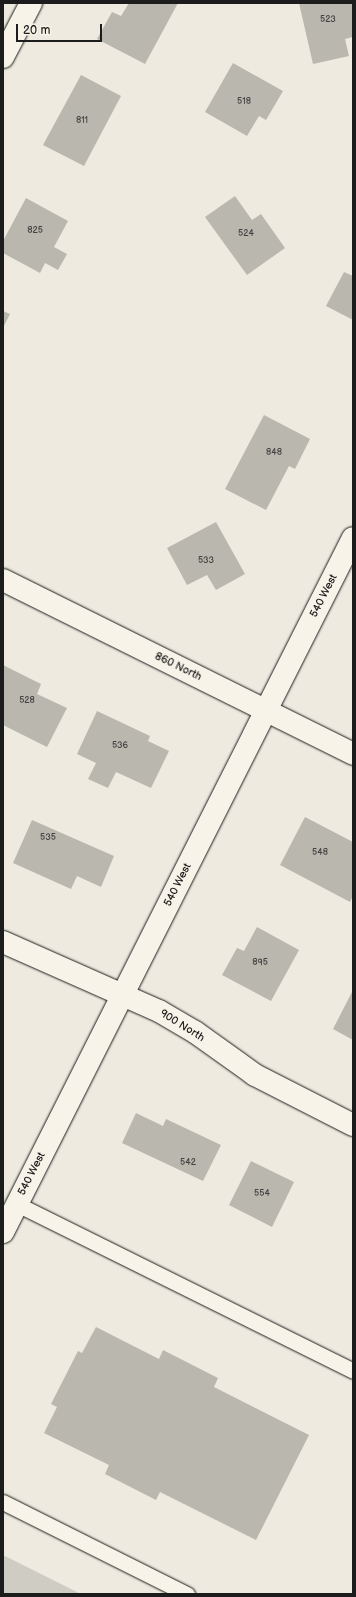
<!DOCTYPE html>
<html>
<head>
<meta charset="utf-8">
<style>
	body { margin:0 }
	#map { position:relative; width:356px; height:1597px; overflow:hidden; background:#eeeae0; font-family:"Balsamiq Sans",sans-serif }
	div>[style] { position:absolute }
	[style*='--x'] { left:calc(var(--x)*1px); top:calc(var(--y)*1px); width:calc(var(--w)*1px); rotate:calc(var(--a)*1deg) }
	.green>* { inset:0; background:#cfccc3 }
	.building>* { inset:0; background:#bab7af }
	.roads { filter:drop-shadow(0 0 1px #1c1c1c) drop-shadow(0 0 1px #1c1c1c) }
	.service>* { height:15px; margin:-7.5px; padding:0 7.5px; transform-origin:7.5px; border-radius:7.5px; background:#f7f3e8 }
	.minor>* { height:22px; margin:-11px; padding:0 11px; transform-origin:11px; border-radius:11px; background:#f7f3e8 }
	span { translate:-50% -50%; white-space:nowrap; text-align:center; line-height:1.15; -webkit-text-stroke:3px #f7f3e8; paint-order:stroke }
	.number-label { font-size:9px; color:#444341 }
	.number-label span { -webkit-text-stroke-width:0 }
	.street-label { font-size:11px; color:#1c1c1c }
	.frame { position:absolute; inset:0; border:4px solid #1c1c1c; pointer-events:none }
	.scale { position:absolute; left:16px; top:24px; width:86px; height:18px; box-sizing:border-box; border:2px solid #1c1c1c; border-top:0; padding-left:5px; font-size:12px; line-height:14px; white-space:nowrap; color:#1c1c1c; -webkit-text-stroke:3px #f7f3e8; paint-order:stroke }
</style>
</head>
<body>
<div id="map">
	<div class="green">
		<div style="clip-path:polygon(3px 1555px,81px 1594px,3px 1594px)"></div>
	</div>
	<div class="building">
		<div style="clip-path:polygon(129px 3px,178px 3px,145px 64px,97px 39px,112px 12px,121px 16px)"></div>
		<div style="clip-path:polygon(299px 3px,353px 3px,353px 37px,345px 39px,349px 56px,313px 64px)"></div>
		<div style="clip-path:polygon(233px 63px,283px 91px,266px 120px,259px 116px,247px 136px,205px 112px)"></div>
		<div style="clip-path:polygon(81px 75px,121px 96px,84px 166px,43px 145px)"></div>
		<div style="clip-path:polygon(235px 196px,252px 220px,261px 214px,285px 248px,247px 275px,205px 217px)"></div>
		<div style="clip-path:polygon(26px 198px,68px 221px,54px 247px,67px 254px,58px 270px,45px 263px,40px 273px,3px 253px,3px 241px)"></div>
		<div style="clip-path:polygon(344px 272px,353px 276px,353px 320px,326px 306px)"></div>
		<div style="clip-path:polygon(3px 311px,10px 314px,3px 328px)"></div>
		<div style="clip-path:polygon(264px 415px,310px 439px,295px 469px,289px 466px,266px 510px,225px 489px)"></div>
		<div style="clip-path:polygon(216px 522px,245px 574px,216px 590px,207px 575px,187px 585px,167px 548px)"></div>
		<div style="clip-path:polygon(3px 665px,41px 684px,37px 694px,67px 708px,47px 747px,3px 725px)"></div>
		<div style="clip-path:polygon(97px 711px,150px 736px,148px 741px,169px 751px,151px 788px,116px 772px,108px 788px,88px 779px,96px 763px,77px 754px)"></div>
		<div style="clip-path:polygon(305px 817px,353px 842px,353px 896px,350px 902px,280px 865px)"></div>
		<div style="clip-path:polygon(32px 820px,114px 856px,101px 887px,77px 876px,71px 889px,13px 863px)"></div>
		<div style="clip-path:polygon(257px 927px,299px 950px,271px 1001px,222px 975px,237px 948px,244px 951px)"></div>
		<div style="clip-path:polygon(353px 990px,353px 1040px,333px 1029px)"></div>
		<div style="clip-path:polygon(136px 1113px,163px 1126px,166px 1119px,221px 1145px,203px 1181px,122px 1143px)"></div>
		<div style="clip-path:polygon(251px 1161px,294px 1182px,272px 1227px,229px 1205px)"></div>
		<div style="clip-path:polygon(96px 1327px,159px 1359px,163px 1350px,218px 1378px,214px 1387px,309px 1435px,256px 1540px,160px 1492px,156px 1500px,105px 1474px,109px 1465px,44px 1433px,57px 1407px,51px 1404px,78px 1351px,82px 1353px)"></div>
	</div>
	<div class="roads">
		<div class="service">
			<div style="--x:17;--y:1204;--w:375;--a:26.4"></div>
			<div style="--x:3;--y:1502;--w:206;--a:26.6"></div>
		</div>
		<div class="minor">
			<div style="--x:3;--y:57;--w:61;--a:-62.6"></div>
			<div style="--x:3;--y:580;--w:391;--a:26.4"></div>
			<div style="--x:3;--y:942;--w:171;--a:23.9"></div>
			<div style="--x:159;--y:1011;--w:42;--a:30.3"></div>
			<div style="--x:195;--y:1032;--w:74;--a:35.6"></div>
			<div style="--x:255;--y:1075;--w:110;--a:27"></div>
			<div style="--x:3;--y:1232;--w:777;--a:-63.24"></div>
		</div>
	</div>
	<div class="number-label">
		<span style="left:328px;top:20px">523</span>
		<span style="left:244px;top:102px">518</span>
		<span style="left:82px;top:121px">811</span>
		<span style="left:35px;top:231px">825</span>
		<span style="left:246px;top:234px">524</span>
		<span style="left:274px;top:453px">848</span>
		<span style="left:206px;top:561px">533</span>
		<span style="left:27px;top:701px">528</span>
		<span style="left:120px;top:746px">536</span>
		<span style="left:48px;top:838px">535</span>
		<span style="left:320px;top:853px">548</span>
		<span style="left:260px;top:963px">895</span>
		<span style="left:188px;top:1163px">542</span>
		<span style="left:262px;top:1194px">554</span>
	</div>
	<div class="street-label">
		<span style="left:324px;top:596px;rotate:-63deg">540 West</span>
		<span style="left:178px;top:667px;rotate:26deg">860 North</span>
		<span style="left:178px;top:885px;rotate:-63deg">540 West</span>
		<span style="left:182px;top:1026px;rotate:32deg">900 North</span>
		<span style="left:32px;top:1174px;rotate:-63deg">540 West</span>
	</div>
	<div class="frame"></div>
	<div class="scale">20 m</div>
</div>
</body>
</html>
